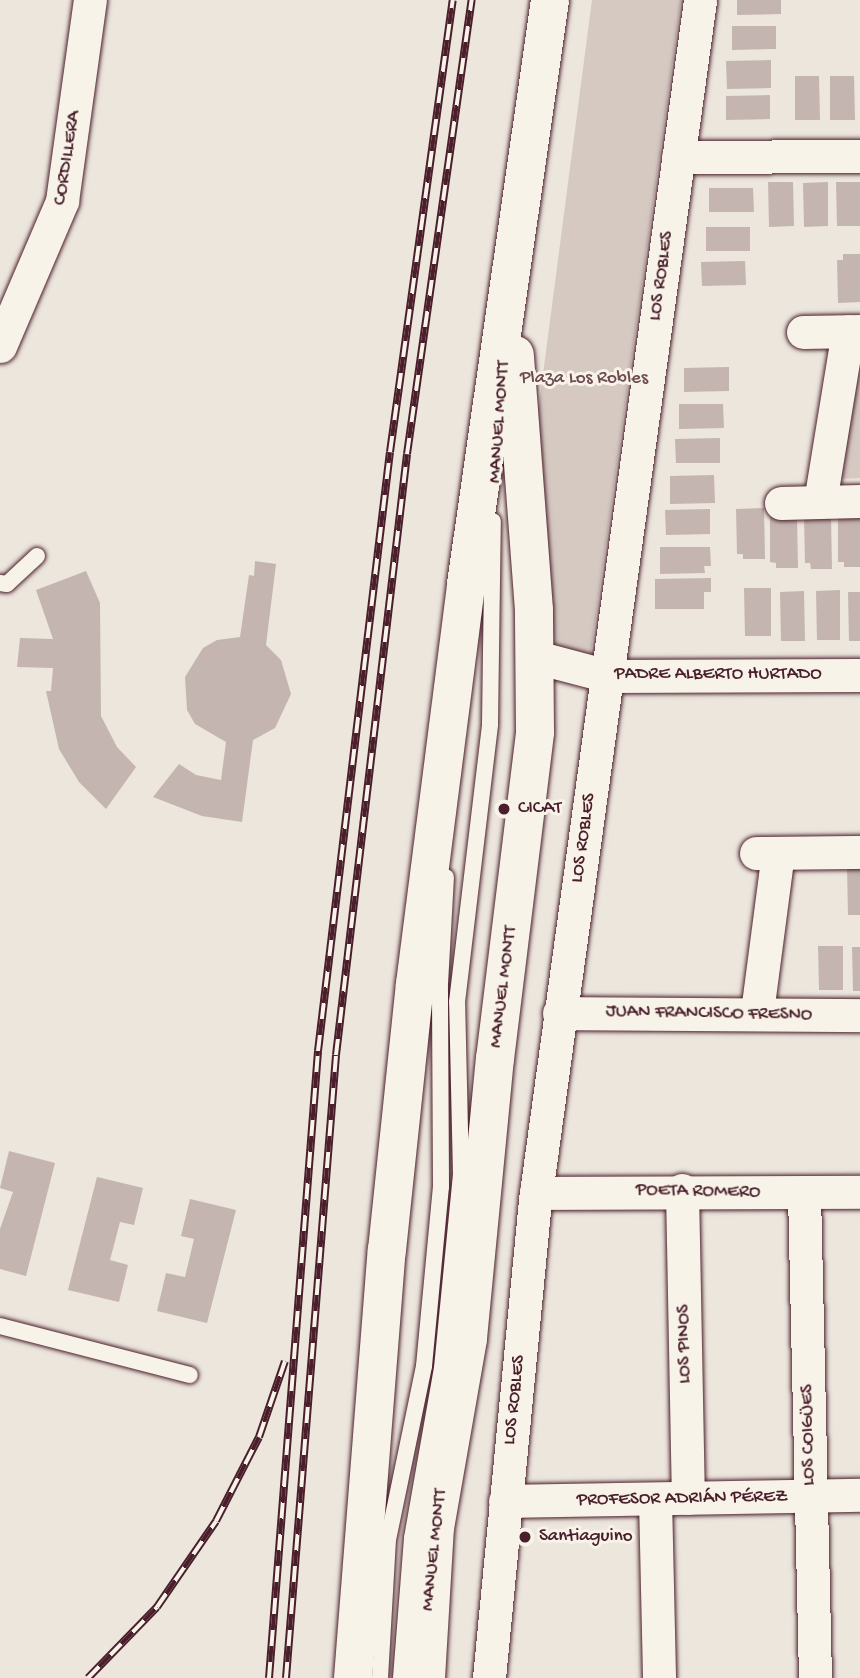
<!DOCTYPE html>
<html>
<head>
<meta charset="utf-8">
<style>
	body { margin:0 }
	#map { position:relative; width:860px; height:1678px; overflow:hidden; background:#ece6dd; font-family:"Gochi Hand",sans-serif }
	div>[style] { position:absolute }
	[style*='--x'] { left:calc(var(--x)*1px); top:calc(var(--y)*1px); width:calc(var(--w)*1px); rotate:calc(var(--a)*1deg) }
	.green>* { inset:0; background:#d5c9c2 }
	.building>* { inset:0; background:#c4b5b0 }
	.roads { filter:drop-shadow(0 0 2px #4a1f2b) drop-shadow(0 0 2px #4a1f2b) }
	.lane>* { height:16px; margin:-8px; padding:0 8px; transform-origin:8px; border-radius:8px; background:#f7f3e8 }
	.street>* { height:33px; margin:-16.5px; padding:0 16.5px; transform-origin:16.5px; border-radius:16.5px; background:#f7f3e8 }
	.primary>* { height:38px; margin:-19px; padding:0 19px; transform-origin:19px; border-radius:19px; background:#f7f3e8 }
	.rail>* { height:8px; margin-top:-4px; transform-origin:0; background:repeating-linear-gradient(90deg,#f7f3e8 0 16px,#4a1f2b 0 32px); box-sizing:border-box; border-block:2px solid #4a1f2b }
	.dots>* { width:19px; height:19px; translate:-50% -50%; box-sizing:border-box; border:4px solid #f7f3e8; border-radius:50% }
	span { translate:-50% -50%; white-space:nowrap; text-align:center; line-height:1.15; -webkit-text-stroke:6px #f7f3e8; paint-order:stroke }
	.street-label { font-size:19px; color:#4a1f2b }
	.park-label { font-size:19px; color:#6d4a51 }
	.poi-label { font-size:19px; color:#4a1f2b }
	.left { translate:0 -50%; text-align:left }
</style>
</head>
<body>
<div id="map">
	<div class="green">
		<div style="clip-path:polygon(592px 0,681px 0,590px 659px,556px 647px,554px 641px,534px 443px)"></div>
		<div style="clip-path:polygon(860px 350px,860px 478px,835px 479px)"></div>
	</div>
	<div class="building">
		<div style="clip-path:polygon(737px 0,781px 0,781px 14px,737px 15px)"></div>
		<div style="clip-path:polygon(732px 26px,776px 26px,776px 49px,732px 50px)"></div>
		<div style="clip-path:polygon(771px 60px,771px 88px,727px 89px,726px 61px)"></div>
		<div style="clip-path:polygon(795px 76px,819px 76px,820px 120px,795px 120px)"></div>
		<div style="clip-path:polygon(830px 76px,854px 76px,855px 120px,830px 120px)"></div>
		<div style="clip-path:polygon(770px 95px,770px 119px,726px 120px,726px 96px)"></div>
		<div style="clip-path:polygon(768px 182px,793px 182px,794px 226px,769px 227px)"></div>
		<div style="clip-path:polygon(828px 182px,828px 226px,804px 227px,803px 183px)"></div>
		<div style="clip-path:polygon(836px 182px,860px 182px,860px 226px,837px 226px)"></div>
		<div style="clip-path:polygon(709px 188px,753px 188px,754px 212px,709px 212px)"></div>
		<div style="clip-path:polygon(706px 227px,750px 227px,750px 251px,706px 251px)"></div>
		<div style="clip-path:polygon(843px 254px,860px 254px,860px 302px,838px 303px,837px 260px,843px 260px)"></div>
		<div style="clip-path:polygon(745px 261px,746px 285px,702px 286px,701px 262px)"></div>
		<div style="clip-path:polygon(729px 367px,729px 391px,684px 392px,684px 368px)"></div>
		<div style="clip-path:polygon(679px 404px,723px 404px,724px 428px,679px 429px)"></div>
		<div style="clip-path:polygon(720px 438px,720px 463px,676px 463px,675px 439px)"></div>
		<div style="clip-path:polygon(714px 475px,715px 503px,670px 504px,670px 476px)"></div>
		<div style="clip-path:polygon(764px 508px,765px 559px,743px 559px,743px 554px,737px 554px,736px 509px)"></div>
		<div style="clip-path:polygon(710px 509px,710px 534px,666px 535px,665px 510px)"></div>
		<div style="clip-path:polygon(860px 516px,860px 567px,844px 567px,844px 562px,838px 562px,838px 517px)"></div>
		<div style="clip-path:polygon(770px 517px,797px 517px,798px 568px,776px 568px,776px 563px,770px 562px)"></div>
		<div style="clip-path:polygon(831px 517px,832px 569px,811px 569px,810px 563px,805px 563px,804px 518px)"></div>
		<div style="clip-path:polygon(660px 547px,710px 547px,711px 566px,704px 566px,705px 573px,660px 574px)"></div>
		<div style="clip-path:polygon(255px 561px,276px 564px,266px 645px,281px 660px,291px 694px,275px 728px,253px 740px,242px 822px,202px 816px,153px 797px,179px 764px,196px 775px,221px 780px,226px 742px,195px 724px,187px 710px,185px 677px,203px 648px,217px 640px,240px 637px,249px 575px,254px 576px)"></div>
		<div style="clip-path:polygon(86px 571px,100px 603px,101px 716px,117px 747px,136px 767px,106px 809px,79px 782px,59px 749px,46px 691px,51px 691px,53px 668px,17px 667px,20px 638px,53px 639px,36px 590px)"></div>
		<div style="clip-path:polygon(711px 578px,711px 592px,704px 592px,704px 609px,655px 609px,655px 579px)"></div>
		<div style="clip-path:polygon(744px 588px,771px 588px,771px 636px,745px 636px)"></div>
		<div style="clip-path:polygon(840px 590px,840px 640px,817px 640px,816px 591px)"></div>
		<div style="clip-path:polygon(804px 591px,805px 641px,781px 641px,780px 592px)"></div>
		<div style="clip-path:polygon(848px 592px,860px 592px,860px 641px,849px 641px)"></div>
		<div style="clip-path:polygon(860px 866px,860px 915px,848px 915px,847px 867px)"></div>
		<div style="clip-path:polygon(818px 946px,843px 946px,843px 990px,819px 990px)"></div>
		<div style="clip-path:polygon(852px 947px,860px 947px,860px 991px,853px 991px)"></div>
		<div style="clip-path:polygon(9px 1151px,55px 1163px,26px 1276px,0 1269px,0 1229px,13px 1192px,0 1188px)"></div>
		<div style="clip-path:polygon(97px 1177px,143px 1188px,134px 1225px,120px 1222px,110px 1260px,128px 1265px,119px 1302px,68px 1290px)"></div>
		<div style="clip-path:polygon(190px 1199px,236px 1210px,207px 1323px,157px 1311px,166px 1273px,185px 1277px,194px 1239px,181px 1236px)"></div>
	</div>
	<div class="roads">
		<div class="lane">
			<div style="--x:0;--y:583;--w:7;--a:8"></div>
			<div style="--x:7;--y:584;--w:41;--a:-43"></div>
			<div style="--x:0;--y:1326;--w:196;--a:14.5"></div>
			<div style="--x:380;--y:1678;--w:138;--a:-86.7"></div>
			<div style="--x:388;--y:1540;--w:178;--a:-78.3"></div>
			<div style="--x:424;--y:1366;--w:180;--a:-84.6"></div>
			<div style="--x:441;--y:1187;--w:203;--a:-90.3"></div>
			<div style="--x:440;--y:984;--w:107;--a:-86.8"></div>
			<div style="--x:401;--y:1678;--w:140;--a:-85.5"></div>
			<div style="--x:412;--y:1538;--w:173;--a:-80"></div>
			<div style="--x:442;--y:1368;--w:195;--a:-84.4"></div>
			<div style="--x:461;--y:1174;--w:172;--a:-91.3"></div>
			<div style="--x:457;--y:1002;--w:280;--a:-83.2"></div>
			<div style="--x:490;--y:724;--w:203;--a:-89.2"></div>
		</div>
		<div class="street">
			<div style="--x:678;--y:157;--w:182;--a:-0.3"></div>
			<div style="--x:803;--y:332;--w:57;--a:-1"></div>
			<div style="--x:0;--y:346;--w:158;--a:-66.8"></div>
			<div style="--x:62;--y:201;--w:203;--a:-82.1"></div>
			<div style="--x:820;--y:502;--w:173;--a:-80.7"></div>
			<div style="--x:781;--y:503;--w:79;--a:-1.5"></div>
			<div style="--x:536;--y:657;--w:74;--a:14.8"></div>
			<div style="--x:608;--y:676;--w:252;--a:-0.2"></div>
			<div style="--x:756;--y:853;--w:104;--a:-0.6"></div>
			<div style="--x:757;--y:1012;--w:160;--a:-82.5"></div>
			<div style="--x:559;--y:1013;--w:301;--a:0.4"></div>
			<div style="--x:682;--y:1190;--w:308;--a:88.9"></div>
			<div style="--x:536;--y:1193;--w:324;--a:-0.2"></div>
			<div style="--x:804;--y:1193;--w:485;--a:88.7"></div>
			<div style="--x:655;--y:1499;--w:179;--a:88.7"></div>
			<div style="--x:505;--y:1501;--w:355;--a:-1"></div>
			<div style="--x:489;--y:1678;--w:487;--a:-84.5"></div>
			<div style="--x:536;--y:1193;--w:1204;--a:-82.17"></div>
		</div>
		<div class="primary">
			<div style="--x:353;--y:1678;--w:429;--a:-85.5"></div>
			<div style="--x:387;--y:1250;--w:267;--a:-84"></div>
			<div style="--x:415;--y:984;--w:403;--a:-82.7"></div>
			<div style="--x:466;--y:584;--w:590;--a:-81.81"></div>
			<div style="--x:426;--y:1678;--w:150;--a:-86.6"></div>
			<div style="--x:435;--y:1528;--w:193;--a:-80.1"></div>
			<div style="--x:468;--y:1338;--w:280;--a:-84.5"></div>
			<div style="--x:495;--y:1059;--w:329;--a:-83"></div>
			<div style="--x:535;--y:732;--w:122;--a:-90.5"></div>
			<div style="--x:534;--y:610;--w:256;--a:-94.3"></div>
		</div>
	</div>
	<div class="rail">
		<div style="--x:88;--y:1678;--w:99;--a:-45.8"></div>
		<div style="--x:157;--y:1607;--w:104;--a:-55.5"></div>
		<div style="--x:216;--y:1521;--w:94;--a:-62.9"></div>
		<div style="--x:259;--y:1437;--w:80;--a:-71.1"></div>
		<div style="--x:269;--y:1678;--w:629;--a:-85.53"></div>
		<div style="--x:318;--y:1051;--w:603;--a:-83.15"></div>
		<div style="--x:390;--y:452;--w:456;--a:-82.1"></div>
		<div style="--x:286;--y:1678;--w:625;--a:-85.41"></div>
		<div style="--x:336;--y:1055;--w:605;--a:-83.26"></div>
		<div style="--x:407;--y:454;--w:459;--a:-81.9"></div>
	</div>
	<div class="dots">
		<div style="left:504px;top:809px;background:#4a1f2b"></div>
		<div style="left:525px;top:1537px;background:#4a1f2b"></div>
	</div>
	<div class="street-label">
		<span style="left:68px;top:158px;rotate:-81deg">CORDILLERA</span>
		<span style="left:662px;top:276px;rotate:-82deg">LOS ROBLES</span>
		<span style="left:500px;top:422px;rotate:-86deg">MANUEL MONTT</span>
		<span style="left:718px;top:675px">PADRE ALBERTO HURTADO</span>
		<span style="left:584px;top:838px;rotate:-82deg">LOS ROBLES</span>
		<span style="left:504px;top:987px;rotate:-83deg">MANUEL MONTT</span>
		<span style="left:709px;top:1014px;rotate:1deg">JUAN FRANCISCO FRESNO</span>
		<span style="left:698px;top:1192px;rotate:1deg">POETA ROMERO</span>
		<span style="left:685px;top:1344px;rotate:-91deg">LOS PINOS</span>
		<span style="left:515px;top:1400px;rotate:-84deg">LOS ROBLES</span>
		<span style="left:809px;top:1435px;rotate:-91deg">LOS COIGÜES</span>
		<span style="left:682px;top:1499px;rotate:-1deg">PROFESOR ADRIÁN PÉREZ</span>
		<span style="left:435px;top:1550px;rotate:-84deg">MANUEL MONTT</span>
	</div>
	<div class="park-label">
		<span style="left:584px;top:379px">Plaza Los Robles</span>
	</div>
	<div class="poi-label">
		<span class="left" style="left:518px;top:809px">CICAT</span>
		<span class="left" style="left:539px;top:1537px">Santiaguino</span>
	</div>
</div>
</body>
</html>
